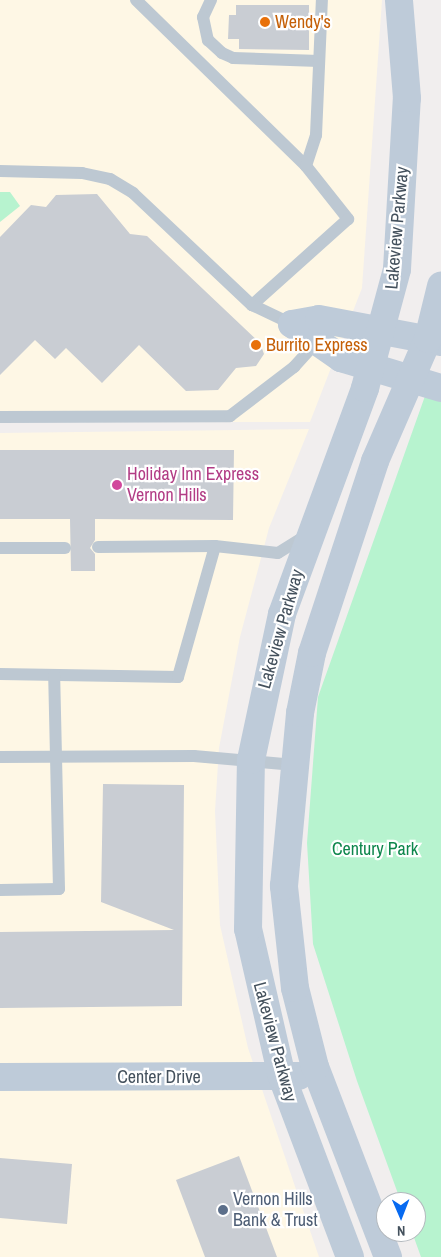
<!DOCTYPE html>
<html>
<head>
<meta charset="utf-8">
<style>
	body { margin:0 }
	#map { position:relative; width:441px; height:1257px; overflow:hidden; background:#f1eeee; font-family:"Archivo Narrow",sans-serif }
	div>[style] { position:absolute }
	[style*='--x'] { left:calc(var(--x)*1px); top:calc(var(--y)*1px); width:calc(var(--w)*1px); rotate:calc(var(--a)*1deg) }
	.commercial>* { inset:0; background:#fef7e5 }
	.green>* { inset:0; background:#b7f3cf }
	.building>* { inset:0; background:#c9cdd3 }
	.lane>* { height:12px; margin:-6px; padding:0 6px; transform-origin:6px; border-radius:6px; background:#bdc8d2 }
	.secondary>* { height:28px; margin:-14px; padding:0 14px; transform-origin:14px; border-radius:14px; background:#becbd9 }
	.dots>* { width:14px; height:14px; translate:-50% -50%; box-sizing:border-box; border:2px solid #fff; border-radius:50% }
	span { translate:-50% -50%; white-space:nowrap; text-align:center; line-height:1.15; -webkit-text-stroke:4.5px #fff; paint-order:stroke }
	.food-label { font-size:18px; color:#c56008 }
	.left { translate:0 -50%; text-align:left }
	.street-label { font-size:18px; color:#44515d }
	.hotel-label { font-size:18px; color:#b23c85 }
	.park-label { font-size:18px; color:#0e864c }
	.service-label { font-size:18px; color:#4e5e75 }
	.north { position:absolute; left:376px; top:1192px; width:50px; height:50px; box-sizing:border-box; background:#fff; border:1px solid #b4b9be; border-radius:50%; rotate:179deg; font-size:14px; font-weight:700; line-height:20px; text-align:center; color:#44515d }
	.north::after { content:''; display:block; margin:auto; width:18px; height:22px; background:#076af1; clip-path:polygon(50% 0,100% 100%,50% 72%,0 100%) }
</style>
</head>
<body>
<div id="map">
	<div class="commercial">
		<div style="clip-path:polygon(0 0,382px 0,362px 288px,310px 422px,0 422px)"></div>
		<div style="clip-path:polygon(309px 429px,269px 528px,240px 637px,219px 748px,215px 811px,220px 925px,248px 1048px,319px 1257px,0 1257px,0 433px)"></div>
	</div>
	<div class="green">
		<div style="clip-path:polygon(0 192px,10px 192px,20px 206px,0 222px)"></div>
		<div style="clip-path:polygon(425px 396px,441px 396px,441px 1257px,421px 1257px,412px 1232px,416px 1232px,416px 1202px,401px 1202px,357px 1081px,313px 944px,307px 843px,318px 697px)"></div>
	</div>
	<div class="building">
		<div style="clip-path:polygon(236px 5px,309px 5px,309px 50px,239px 49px,239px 39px,228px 39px,229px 15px,236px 15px)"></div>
		<div style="clip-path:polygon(97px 194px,130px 234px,147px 236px,260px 343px,264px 354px,256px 366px,236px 368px,218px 390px,186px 391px,139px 345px,102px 383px,66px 348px,55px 359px,35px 340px,0 375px,0 237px,31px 205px,46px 207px,56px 195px)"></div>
		<div style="clip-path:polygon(0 450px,234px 450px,233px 520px,95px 519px,95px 540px,90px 548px,95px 554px,95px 571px,71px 571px,70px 519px,0 519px)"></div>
		<div style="clip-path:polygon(103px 784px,184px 785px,182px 1006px,0 1008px,0 932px,174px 930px,101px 902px)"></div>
		<div style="clip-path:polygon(239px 1156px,277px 1257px,205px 1257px,176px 1180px)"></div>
		<div style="clip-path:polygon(0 1158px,72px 1164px,67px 1224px,0 1218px)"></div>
	</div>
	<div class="lane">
		<div style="--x:136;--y:0;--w:238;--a:44.3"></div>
		<div style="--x:306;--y:166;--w:68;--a:51.6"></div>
		<div style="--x:348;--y:219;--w:129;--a:138.1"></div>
		<div style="--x:211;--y:0;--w:19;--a:115"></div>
		<div style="--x:203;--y:17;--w:24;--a:78"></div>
		<div style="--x:208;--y:40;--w:19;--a:43"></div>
		<div style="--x:222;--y:53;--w:12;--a:24"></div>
		<div style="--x:233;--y:58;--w:86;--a:2"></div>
		<div style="--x:306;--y:166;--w:33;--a:-72"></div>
		<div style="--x:316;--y:135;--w:135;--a:-87.5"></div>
		<div style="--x:0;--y:171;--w:82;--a:1.4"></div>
		<div style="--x:82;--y:173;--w:29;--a:12"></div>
		<div style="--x:110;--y:179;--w:27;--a:31"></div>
		<div style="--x:133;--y:193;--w:163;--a:43.3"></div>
		<div style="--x:252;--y:305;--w:44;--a:25.4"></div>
		<div style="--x:0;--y:417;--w:230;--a:-0.2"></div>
		<div style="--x:230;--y:416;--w:81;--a:-37.4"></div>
		<div style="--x:294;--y:367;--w:31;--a:-48"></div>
		<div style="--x:215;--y:546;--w:63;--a:6.3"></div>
		<div style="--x:278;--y:553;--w:34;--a:-32"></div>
		<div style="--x:0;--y:548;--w:65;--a:0"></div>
		<div style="--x:0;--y:674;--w:178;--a:1"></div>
		<div style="--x:178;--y:677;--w:136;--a:-74.2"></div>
		<div style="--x:215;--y:546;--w:117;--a:179.5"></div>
		<div style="--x:0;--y:757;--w:194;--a:-0.3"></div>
		<div style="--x:194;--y:756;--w:101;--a:5.1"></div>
		<div style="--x:0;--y:890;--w:59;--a:-1"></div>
		<div style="--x:59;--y:889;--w:214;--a:-91.3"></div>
	</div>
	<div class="secondary">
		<div style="--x:292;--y:324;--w:60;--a:34.8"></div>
		<div style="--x:341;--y:358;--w:104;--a:16.7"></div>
		<div style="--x:292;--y:324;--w:27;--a:-10"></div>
		<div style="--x:319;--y:319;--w:124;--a:10.7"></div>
		<div style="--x:0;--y:1077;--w:299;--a:-0.2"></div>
		<div style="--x:350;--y:1257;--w:192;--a:-110.7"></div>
		<div style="--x:282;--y:1077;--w:152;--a:-102.9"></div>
		<div style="--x:248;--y:929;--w:169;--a:-89"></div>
		<div style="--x:251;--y:760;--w:149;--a:-78"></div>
		<div style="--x:282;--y:614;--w:241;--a:-69.8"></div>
		<div style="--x:365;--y:388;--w:123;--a:-74.9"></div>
		<div style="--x:397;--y:269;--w:171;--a:-86.7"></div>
		<div style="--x:407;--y:98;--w:98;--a:-94.7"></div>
		<div style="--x:388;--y:1257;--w:204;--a:-111"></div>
		<div style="--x:315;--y:1067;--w:81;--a:-104.2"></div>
		<div style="--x:295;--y:988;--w:103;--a:-96.2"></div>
		<div style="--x:284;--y:886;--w:174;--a:-84.7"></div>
		<div style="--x:300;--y:713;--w:61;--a:-78.7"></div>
		<div style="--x:312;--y:653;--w:202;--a:-71.8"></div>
		<div style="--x:375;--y:461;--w:133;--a:-66.5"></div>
		<div style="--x:428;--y:339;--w:55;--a:-76.2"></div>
	</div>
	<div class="dots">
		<div style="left:265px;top:22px;background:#e8710a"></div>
		<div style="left:256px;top:345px;background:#e8710a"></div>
		<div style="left:117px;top:485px;background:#d1479c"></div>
		<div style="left:223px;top:1210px;background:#5c6f8a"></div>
	</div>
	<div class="food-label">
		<span class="left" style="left:275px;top:22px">Wendy's</span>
		<span class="left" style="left:266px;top:345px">Burrito Express</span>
	</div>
	<div class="street-label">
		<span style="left:397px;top:228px;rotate:-85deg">Lakeview Parkway</span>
		<span style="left:281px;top:629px;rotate:-74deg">Lakeview Parkway</span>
		<span style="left:275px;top:1042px;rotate:75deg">Lakeview Parkway</span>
		<span style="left:159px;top:1077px">Center Drive</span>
	</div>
	<div class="hotel-label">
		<span class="left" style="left:127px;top:485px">Holiday Inn Express<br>Vernon Hills</span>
	</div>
	<div class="park-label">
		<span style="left:375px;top:849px">Century Park</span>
	</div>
	<div class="service-label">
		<span class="left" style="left:233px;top:1210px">Vernon Hills<br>Bank &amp; Trust</span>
	</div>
	<div class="north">N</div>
</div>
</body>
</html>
